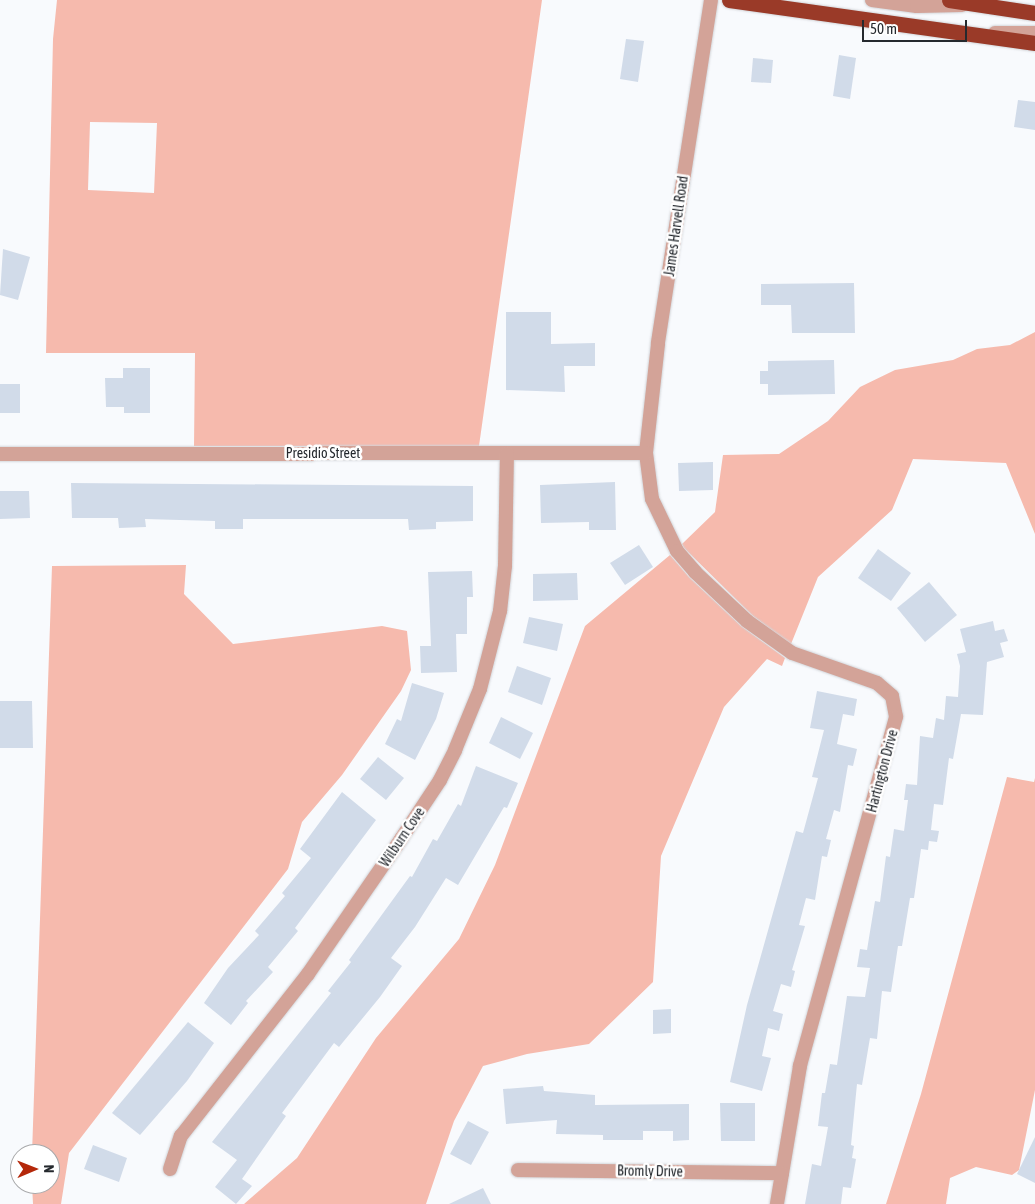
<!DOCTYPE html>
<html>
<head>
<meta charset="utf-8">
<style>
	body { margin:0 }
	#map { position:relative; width:1035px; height:1204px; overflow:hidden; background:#f8fafd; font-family:"Asap Condensed",sans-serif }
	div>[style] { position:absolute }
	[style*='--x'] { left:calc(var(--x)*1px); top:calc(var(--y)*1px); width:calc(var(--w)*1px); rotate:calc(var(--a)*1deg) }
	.forest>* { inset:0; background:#f6baad }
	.building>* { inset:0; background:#d1dbe9 }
	.roads { filter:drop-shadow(0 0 1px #d2d4d8) drop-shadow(0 0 1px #d2d4d8) }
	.street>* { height:14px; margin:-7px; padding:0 7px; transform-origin:7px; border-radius:7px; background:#d3a398 }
	.highway>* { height:15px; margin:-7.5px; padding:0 7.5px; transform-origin:7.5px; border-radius:7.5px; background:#9a3a28 }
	span { translate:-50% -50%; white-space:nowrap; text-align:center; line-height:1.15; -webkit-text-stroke:5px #fff; paint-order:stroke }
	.street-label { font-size:14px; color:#25292e }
	.north { position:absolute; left:10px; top:1144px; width:50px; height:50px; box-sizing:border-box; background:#fff; border:1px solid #a8a9ab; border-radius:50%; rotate:89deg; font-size:14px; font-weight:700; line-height:20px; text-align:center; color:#25292e }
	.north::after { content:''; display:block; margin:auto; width:18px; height:22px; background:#b4280a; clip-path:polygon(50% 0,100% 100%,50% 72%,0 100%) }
	.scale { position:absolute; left:862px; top:20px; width:105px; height:22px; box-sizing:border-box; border:2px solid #25292e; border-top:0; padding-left:6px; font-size:15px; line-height:18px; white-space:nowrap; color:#25292e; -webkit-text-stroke:4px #fff; paint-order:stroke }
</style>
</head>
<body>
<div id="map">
	<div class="forest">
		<div style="clip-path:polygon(evenodd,57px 0,542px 0,479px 446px,194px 446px,195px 353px,46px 353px,53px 39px,57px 0,90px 122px,157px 123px,154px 193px,88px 190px,90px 122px)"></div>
		<div style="clip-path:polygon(1035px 332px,1035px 534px,1006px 463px,913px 459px,892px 510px,818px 577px,791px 644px,753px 616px,684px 548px,682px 544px,715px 512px,723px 455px,779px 454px,828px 421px,860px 387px,895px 370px,953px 360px,977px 349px,1010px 345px)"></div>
		<div style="clip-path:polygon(670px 555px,689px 577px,741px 626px,785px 658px,782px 666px,767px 659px,724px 707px,661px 856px,653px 982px,589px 1044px,527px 1054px,483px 1066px,454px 1121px,426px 1204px,244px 1204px,297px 1158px,376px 1038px,459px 939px,495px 865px,585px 626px)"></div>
		<div style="clip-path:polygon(186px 565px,184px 594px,233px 644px,382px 626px,407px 631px,411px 670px,401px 691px,342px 775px,302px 822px,288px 869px,69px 1153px,61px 1204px,33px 1204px,32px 1184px,50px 1184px,50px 1154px,32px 1154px,52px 566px)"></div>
		<div style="clip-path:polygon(1007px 777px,1034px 782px,1035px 778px,1035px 1090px,1019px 1170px,1012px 1175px,976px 1167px,950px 1178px,946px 1204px,886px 1204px,921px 1094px)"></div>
	</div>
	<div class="building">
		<div style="clip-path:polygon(626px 39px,644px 41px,638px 82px,620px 79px)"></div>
		<div style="clip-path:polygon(839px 55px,856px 58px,850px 99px,833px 96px)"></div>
		<div style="clip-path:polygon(753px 58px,773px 60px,771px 83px,751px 82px)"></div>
		<div style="clip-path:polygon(1018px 100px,1035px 102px,1035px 130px,1014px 127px)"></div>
		<div style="clip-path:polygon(3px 249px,30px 257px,18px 300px,0 295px)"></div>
		<div style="clip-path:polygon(854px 283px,855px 333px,792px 333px,791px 305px,761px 305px,761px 284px)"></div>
		<div style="clip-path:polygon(506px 312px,551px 312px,551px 344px,595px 343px,595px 366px,564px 366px,565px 392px,506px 390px)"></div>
		<div style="clip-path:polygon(834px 360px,835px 394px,768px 395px,768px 384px,760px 384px,760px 371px,768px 371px,768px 361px)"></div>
		<div style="clip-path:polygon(123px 368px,150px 368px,150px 413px,124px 413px,124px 407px,106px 407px,105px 378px,123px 378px)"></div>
		<div style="clip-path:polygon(0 384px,20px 384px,20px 413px,0 413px)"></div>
		<div style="clip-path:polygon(713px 462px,713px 490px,679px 491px,678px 463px)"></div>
		<div style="clip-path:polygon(615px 482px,616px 530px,589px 530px,589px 522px,541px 523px,540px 485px)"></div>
		<div style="clip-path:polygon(71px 483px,473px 486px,473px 521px,436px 522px,436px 529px,409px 530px,408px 519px,243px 519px,243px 529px,215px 529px,215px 521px,145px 519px,146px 527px,119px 528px,118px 518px,72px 518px)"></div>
		<div style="clip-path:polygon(0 491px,29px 491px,30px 518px,0 519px)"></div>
		<div style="clip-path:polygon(639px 545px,653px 567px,625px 585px,610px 563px)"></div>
		<div style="clip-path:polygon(878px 549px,911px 573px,891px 601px,858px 578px)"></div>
		<div style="clip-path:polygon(472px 571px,473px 597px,467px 597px,467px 634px,456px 634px,457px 672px,421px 673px,420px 646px,431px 646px,428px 572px)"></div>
		<div style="clip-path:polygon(577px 573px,578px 600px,533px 601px,533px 574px)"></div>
		<div style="clip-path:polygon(929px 582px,957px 615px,925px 642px,897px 608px)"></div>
		<div style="clip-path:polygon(529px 617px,563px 624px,557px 651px,523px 643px)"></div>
		<div style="clip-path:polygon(993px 621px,995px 631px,1004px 629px,1008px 641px,1000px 643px,1004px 657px,987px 662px,983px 715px,961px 714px,953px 759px,949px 758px,943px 805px,934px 804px,931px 830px,939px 831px,937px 842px,929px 841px,928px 850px,921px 849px,914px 898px,910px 898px,902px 946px,898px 946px,891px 992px,882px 991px,877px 1039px,870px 1038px,862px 1085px,857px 1084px,851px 1145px,854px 1146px,852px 1158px,856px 1159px,851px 1188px,843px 1187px,841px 1204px,805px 1204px,812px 1164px,821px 1166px,828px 1127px,818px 1126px,822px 1093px,825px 1093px,830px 1064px,837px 1065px,847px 996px,865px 997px,870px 968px,857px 967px,860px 949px,867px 950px,875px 901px,880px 902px,886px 856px,890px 857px,894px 829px,904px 831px,908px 800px,904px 800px,906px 784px,917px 785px,920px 736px,933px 738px,936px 718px,944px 720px,946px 696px,958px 697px,960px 666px,957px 654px,966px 652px,960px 629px)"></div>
		<div style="clip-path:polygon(517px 666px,551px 678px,542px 705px,508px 692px)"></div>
		<div style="clip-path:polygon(412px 683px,444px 693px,436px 719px,415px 760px,385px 744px,397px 719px,401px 721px)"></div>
		<div style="clip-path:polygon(817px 691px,857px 699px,854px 716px,843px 714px,837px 744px,857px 749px,853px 766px,848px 765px,840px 812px,834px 810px,826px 839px,831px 840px,827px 857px,822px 856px,815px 900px,806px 898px,799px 925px,805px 926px,792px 970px,795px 971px,791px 987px,781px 984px,773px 1011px,783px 1014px,779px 1031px,768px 1028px,762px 1056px,771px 1058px,762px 1091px,730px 1082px,747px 1005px,796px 831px,803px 833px,818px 778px,812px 777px,824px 730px,810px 728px)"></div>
		<div style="clip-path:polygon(0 701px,32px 701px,33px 748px,0 748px)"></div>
		<div style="clip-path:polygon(501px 717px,533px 733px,520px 759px,489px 743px)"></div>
		<div style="clip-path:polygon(378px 757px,404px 778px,386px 800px,360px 779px)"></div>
		<div style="clip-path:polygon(476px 766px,518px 783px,507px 808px,504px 807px,458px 885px,446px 878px,415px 927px,391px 958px,402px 966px,380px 997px,339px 1047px,334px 1043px,282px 1113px,286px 1116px,242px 1179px,252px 1186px,236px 1204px,215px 1187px,237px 1160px,212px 1142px,331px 993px,328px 991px,351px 962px,349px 960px,410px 876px,412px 877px,433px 839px,437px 841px,458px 804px,461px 806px)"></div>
		<div style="clip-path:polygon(342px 792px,376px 820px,295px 928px,298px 931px,268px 967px,273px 972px,246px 1001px,248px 1003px,231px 1025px,204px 1003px,228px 968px,259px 935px,255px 931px,285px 896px,282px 893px,311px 858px,300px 849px)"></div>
		<div style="clip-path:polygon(671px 1009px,671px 1033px,653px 1034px,653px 1010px)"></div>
		<div style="clip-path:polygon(188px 1022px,214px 1043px,187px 1081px,140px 1135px,112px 1113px)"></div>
		<div style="clip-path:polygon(543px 1086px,544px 1091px,595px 1095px,595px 1105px,689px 1104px,689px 1140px,673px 1141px,673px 1131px,643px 1131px,643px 1140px,603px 1140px,603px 1135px,556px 1134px,557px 1120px,506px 1124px,503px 1089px)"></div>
		<div style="clip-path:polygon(720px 1103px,755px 1103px,755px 1141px,721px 1141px)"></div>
		<div style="clip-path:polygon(468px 1121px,489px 1132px,471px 1165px,450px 1154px)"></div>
		<div style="clip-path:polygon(1035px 1137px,1035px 1183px,1017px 1174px)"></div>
		<div style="clip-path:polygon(93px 1145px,127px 1158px,119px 1182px,84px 1169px)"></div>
		<div style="clip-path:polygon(483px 1188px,491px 1204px,449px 1204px)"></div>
	</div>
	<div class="roads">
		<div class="street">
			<div style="--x:711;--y:0;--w:348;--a:98.8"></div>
			<div style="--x:658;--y:344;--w:110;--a:96.3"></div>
			<div style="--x:646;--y:453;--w:46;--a:82.6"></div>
			<div style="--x:652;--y:499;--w:58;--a:64.3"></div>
			<div style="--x:677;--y:551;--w:28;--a:49"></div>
			<div style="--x:695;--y:572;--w:71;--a:43.3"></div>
			<div style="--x:747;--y:621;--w:55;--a:35.4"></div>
			<div style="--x:792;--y:653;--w:90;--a:19.4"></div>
			<div style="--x:877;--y:683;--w:20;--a:41"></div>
			<div style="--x:892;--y:696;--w:21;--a:79"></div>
			<div style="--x:896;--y:717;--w:362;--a:105.4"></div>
			<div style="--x:800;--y:1066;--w:140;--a:99.5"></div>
			<div style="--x:872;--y:0;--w:45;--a:7.6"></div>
			<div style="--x:917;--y:6;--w:45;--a:-1.3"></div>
			<div style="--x:995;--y:33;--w:40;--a:0"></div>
			<div style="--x:0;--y:454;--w:646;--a:-0.09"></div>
			<div style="--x:170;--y:1169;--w:35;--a:-72"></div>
			<div style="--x:181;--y:1136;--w:206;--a:-51.9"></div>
			<div style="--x:308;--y:974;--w:164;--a:-55.4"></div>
			<div style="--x:401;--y:839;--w:71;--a:-56.5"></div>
			<div style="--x:440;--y:780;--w:34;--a:-63"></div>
			<div style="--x:455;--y:750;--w:66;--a:-67.7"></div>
			<div style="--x:480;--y:689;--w:81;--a:-75.6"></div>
			<div style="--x:500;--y:611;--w:45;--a:-83.7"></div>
			<div style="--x:505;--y:566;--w:113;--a:-89"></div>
			<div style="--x:518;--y:1170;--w:264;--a:0.7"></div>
		</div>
		<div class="highway">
			<div style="--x:729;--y:0;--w:309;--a:8"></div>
			<div style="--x:949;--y:0;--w:87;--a:8.6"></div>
		</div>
	</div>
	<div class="street-label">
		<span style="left:676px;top:226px;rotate:-82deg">James Harvell Road</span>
		<span style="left:323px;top:453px">Presidio Street</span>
		<span style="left:882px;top:771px;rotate:-75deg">Hartington Drive</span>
		<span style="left:402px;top:837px;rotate:-56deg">Wilburn Cove</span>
		<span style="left:650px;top:1171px;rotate:1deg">Bromly Drive</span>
	</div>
	<div class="north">N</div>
	<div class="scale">50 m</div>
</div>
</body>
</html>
